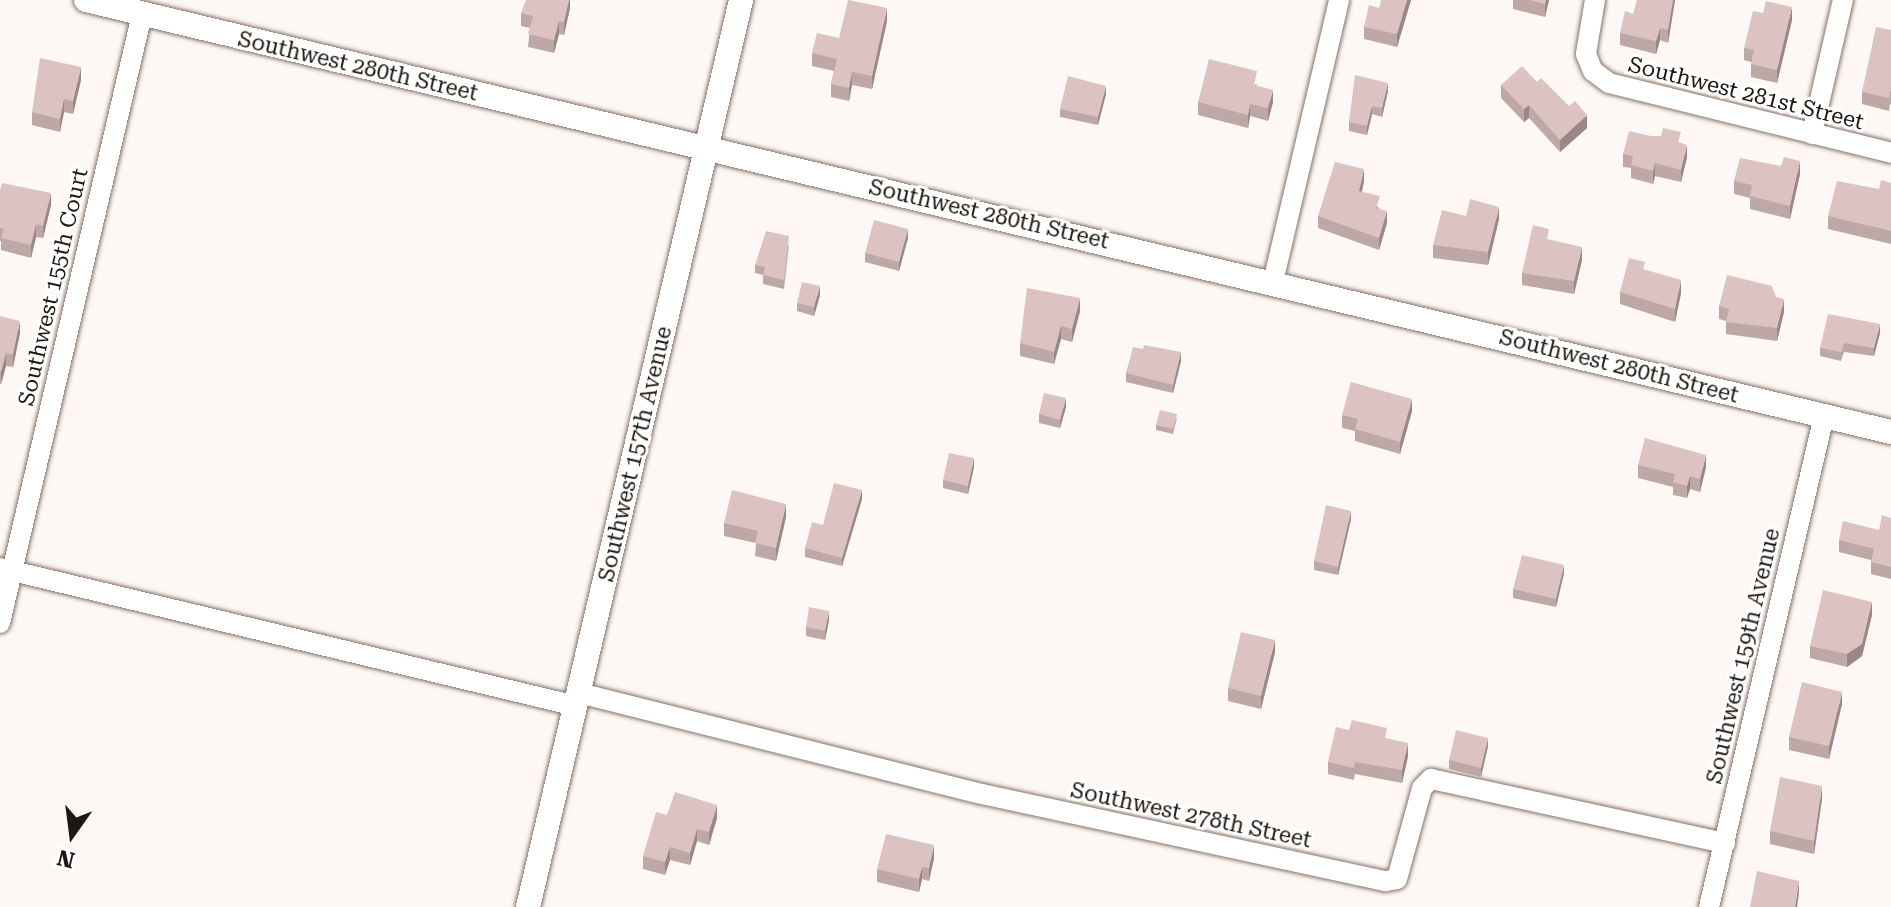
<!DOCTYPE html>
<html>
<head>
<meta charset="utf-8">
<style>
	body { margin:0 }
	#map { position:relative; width:1891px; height:907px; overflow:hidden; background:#fdf8f6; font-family:"Roboto Serif",serif }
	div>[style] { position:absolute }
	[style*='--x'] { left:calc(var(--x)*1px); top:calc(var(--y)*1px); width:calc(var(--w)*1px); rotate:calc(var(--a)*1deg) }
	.roads { filter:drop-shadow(0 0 2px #857267) drop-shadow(0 0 2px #857267) }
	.minor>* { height:20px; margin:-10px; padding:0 10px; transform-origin:10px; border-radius:10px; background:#fff }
	.tertiary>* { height:24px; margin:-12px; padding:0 12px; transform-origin:12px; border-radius:12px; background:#fff }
	.wall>* { inset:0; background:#bda8a6 }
	.shaded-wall>* { inset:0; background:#9a8887 }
	.building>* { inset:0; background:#dcc3c1 }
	span { translate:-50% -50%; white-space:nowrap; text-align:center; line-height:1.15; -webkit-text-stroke:6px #fff; paint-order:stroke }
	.street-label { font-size:22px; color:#1d1611 }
	.north { position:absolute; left:32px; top:795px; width:80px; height:80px; -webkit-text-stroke:6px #fff; paint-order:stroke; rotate:194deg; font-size:22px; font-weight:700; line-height:32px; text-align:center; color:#1d1611 }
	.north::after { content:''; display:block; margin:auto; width:28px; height:36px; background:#1d1611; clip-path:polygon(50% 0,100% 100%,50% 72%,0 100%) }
</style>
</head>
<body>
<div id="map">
	<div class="roads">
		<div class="minor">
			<div style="--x:1595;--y:0;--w:55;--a:99.5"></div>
			<div style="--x:1586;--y:54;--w:18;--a:68"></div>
			<div style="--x:1593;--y:71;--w:20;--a:37"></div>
			<div style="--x:1609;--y:83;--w:291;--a:13.9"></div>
			<div style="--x:1812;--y:134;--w:138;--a:-77"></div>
			<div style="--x:1273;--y:282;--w:290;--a:-76.8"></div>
			<div style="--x:0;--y:568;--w:592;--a:13.47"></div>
			<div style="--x:0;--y:623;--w:625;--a:-76.87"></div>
			<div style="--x:579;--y:693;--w:415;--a:14.1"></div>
			<div style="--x:982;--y:794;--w:413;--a:12.2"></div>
			<div style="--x:1386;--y:881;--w:11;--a:-10"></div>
			<div style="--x:1397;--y:879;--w:94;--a:-74.6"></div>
			<div style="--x:1422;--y:788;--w:13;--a:-45"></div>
			<div style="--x:1431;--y:779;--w:301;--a:12.3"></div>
			<div style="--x:1709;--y:907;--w:504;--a:-76.82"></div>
		</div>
		<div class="tertiary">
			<div style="--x:86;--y:0;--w:1856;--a:13.46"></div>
			<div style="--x:528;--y:907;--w:932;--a:-76.78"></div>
		</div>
	</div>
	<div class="wall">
		<div style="clip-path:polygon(570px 0,570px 8px,564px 35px,559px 34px,554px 53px,528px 47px,530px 28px,521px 26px,521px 13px)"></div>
		<div style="clip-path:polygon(1411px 0,1397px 47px,1364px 39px,1364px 27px,1379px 8px)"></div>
		<div style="clip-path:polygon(1513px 0,1549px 0,1545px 17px,1513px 9px)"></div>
		<div style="clip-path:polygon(1675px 0,1668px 43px,1660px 40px,1656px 54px,1620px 45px,1620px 33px,1633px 14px)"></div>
		<div style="clip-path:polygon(1763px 13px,1792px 20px,1777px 83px,1751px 77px,1751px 62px,1744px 60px,1744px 48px)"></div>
		<div style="clip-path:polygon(887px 21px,872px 89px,852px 85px,849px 101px,831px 97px,831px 84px,834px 71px,812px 66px,812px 53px)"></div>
		<div style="clip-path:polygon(1891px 30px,1891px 104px,1890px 104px,1889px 111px,1862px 104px,1862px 92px)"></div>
		<div style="clip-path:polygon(81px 80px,73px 114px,64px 112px,60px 132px,32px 125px,32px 112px)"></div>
		<div style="clip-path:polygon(1537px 82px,1587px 128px,1560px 152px,1529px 118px,1524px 122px,1501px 98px,1501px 85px)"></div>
		<div style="clip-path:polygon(1257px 84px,1256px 86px,1273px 102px,1268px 121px,1250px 116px,1248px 128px,1198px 115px,1198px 102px)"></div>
		<div style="clip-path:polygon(1388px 91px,1382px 117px,1372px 114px,1367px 135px,1349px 131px,1349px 122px)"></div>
		<div style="clip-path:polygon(1106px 94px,1098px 125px,1060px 117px,1060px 109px)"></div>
		<div style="clip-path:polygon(1681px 143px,1687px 157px,1681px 182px,1655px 176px,1653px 184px,1631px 178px,1631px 168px,1623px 167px,1623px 154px)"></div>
		<div style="clip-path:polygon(1781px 166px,1800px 174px,1790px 219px,1750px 209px,1750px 198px,1734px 194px,1734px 181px)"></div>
		<div style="clip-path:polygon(1364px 181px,1362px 192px,1380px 209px,1387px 223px,1379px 250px,1318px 228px,1318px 216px)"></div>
		<div style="clip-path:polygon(1891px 183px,1891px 244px,1828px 229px,1828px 216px)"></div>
		<div style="clip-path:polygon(0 190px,51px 205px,43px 238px,36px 237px,31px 258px,1px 250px,1px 241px,0 241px)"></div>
		<div style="clip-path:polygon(1499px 219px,1488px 265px,1433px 258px,1433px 245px)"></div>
		<div style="clip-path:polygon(908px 238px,899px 271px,865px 262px,865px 253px)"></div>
		<div style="clip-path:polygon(789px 245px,784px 289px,763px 284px,763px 275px,755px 273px,755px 265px)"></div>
		<div style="clip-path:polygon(1582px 260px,1574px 294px,1522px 285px,1522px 273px)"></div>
		<div style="clip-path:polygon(1620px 292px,1681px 293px,1675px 322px,1620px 304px)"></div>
		<div style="clip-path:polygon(820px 295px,814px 316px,797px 311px,797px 303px)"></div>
		<div style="clip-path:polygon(1776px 297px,1784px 312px,1777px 341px,1726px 334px,1726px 321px,1719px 319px,1719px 306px)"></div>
		<div style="clip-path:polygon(1080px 311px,1072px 342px,1061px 339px,1054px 364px,1020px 356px,1020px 343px)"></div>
		<div style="clip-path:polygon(0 316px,20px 333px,13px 367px,6px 366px,1px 384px,0 384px)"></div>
		<div style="clip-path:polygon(1880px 333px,1874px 356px,1844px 352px,1841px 361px,1820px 356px,1820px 348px)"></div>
		<div style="clip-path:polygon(1143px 349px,1181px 361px,1173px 393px,1126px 382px,1126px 373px)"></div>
		<div style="clip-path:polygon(1066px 407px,1060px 428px,1039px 423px,1039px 414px)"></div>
		<div style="clip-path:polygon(1412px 411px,1400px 454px,1355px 441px,1355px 431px,1342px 428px,1342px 415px)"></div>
		<div style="clip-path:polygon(1177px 418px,1173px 434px,1156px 430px,1156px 425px)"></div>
		<div style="clip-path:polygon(1638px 465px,1706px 467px,1700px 492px,1690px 489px,1687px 498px,1673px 495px,1673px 487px,1638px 478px)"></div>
		<div style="clip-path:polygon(974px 467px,968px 494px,943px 488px,943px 480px)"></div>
		<div style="clip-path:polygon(862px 499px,842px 566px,805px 557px,805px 548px,823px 525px)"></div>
		<div style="clip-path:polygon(786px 517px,776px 561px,755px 556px,756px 543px,724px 536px,724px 523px)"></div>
		<div style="clip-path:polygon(1891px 518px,1891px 579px,1871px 574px,1871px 560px,1839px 552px,1839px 540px,1879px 530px)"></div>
		<div style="clip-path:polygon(1351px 519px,1338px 575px,1314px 570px,1314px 561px)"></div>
		<div style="clip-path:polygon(1564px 573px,1556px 607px,1513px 598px,1513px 589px)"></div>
		<div style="clip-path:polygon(1872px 615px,1862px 656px,1847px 667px,1810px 658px,1810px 646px)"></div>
		<div style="clip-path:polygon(829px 620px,825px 640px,806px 636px,806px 627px)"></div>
		<div style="clip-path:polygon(1275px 652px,1261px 709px,1228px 701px,1228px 688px)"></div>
		<div style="clip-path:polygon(1842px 704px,1829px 759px,1789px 750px,1789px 737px)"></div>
		<div style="clip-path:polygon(1387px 738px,1408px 756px,1402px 783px,1355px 774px,1354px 780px,1328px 774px,1328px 762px)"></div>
		<div style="clip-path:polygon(1488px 746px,1481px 777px,1449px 769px,1449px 760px)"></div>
		<div style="clip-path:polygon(1822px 799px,1814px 854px,1770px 844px,1770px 831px)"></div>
		<div style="clip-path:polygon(667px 815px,717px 818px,709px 845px,697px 841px,690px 865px,670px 860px,665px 875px,643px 869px,643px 856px)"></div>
		<div style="clip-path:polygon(934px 858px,929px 881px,922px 879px,919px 892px,877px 882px,877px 869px)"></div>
	</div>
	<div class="shaded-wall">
		<div style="clip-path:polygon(569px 0,570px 0,570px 8px,564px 35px,564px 22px)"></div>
		<div style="clip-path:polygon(1407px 0,1411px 0,1397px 47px,1397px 34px)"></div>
		<div style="clip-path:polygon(1546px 0,1549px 0,1545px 17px,1545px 4px)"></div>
		<div style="clip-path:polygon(1673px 0,1675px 0,1668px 43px,1668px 30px)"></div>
		<div style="clip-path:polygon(1792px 7px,1792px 20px,1777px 83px,1777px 70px)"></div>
		<div style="clip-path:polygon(887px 8px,887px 21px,872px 89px,872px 76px)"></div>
		<div style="clip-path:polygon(559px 21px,559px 34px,554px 53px,554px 40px)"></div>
		<div style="clip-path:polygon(1660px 28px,1660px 40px,1656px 54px,1656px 41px)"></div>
		<div style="clip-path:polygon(81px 67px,81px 80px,73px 114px,73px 101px)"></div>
		<div style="clip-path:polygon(852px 72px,852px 85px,849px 101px,849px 88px)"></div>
		<div style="clip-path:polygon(1388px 83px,1388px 91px,1382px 117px,1382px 108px)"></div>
		<div style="clip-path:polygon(1106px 86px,1106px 94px,1098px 125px,1098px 117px)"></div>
		<div style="clip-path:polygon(1273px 90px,1273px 102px,1268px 121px,1268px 108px)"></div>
		<div style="clip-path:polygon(64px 99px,64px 112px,60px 132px,60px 119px)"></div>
		<div style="clip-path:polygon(1250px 104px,1250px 116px,1248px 128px,1248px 115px)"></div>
		<div style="clip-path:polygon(1529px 105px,1529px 118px,1524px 122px,1524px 109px)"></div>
		<div style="clip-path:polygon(1372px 106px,1372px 114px,1367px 135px,1367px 126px)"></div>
		<div style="clip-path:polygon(1587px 115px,1587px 128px,1560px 152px,1560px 140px)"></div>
		<div style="clip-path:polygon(1687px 145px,1687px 157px,1681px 182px,1681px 170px)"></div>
		<div style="clip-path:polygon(1800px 161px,1800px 174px,1790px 219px,1790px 206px)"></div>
		<div style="clip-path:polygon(1655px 163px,1655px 176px,1653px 184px,1653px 171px)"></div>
		<div style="clip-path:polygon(1364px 169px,1364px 181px,1359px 203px,1359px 191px)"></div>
		<div style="clip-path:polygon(51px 193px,51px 205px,43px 238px,43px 226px)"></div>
		<div style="clip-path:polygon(1499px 207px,1499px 219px,1488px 265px,1488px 252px)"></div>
		<div style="clip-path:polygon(1387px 211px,1387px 223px,1379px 250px,1379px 238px)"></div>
		<div style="clip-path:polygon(36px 224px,36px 237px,31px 258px,31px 245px)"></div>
		<div style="clip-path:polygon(908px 229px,908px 238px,899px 271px,899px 262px)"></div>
		<div style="clip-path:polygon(1582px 247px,1582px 260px,1574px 294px,1574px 281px)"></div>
		<div style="clip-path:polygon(1681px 280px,1681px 293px,1675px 322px,1675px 309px)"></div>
		<div style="clip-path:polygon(820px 286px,820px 295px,814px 316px,814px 307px)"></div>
		<div style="clip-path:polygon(1080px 298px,1080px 311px,1072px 342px,1072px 329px)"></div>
		<div style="clip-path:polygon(1784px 299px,1784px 312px,1777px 341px,1777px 328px)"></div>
		<div style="clip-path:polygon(20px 321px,20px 333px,13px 367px,13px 354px)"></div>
		<div style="clip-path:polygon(1880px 324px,1880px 333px,1874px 356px,1874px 348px)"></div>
		<div style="clip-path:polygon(1061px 326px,1061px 339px,1054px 364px,1054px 352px)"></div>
		<div style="clip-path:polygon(1181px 352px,1181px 361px,1173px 393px,1173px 385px)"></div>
		<div style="clip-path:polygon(6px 353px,6px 366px,1px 384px,1px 372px)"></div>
		<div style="clip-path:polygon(1066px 398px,1066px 407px,1060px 428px,1060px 420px)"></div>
		<div style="clip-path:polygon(1412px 399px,1412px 411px,1400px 454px,1400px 442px)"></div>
		<div style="clip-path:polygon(1706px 455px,1706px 467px,1700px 492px,1700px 479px)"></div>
		<div style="clip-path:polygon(974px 458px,974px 467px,968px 494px,968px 486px)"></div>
		<div style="clip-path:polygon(1690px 476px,1690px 489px,1687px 498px,1687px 486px)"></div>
		<div style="clip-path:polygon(862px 490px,862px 499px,842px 566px,842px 558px)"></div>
		<div style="clip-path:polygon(786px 504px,786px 517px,776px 561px,776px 548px)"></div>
		<div style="clip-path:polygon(1351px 511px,1351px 519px,1338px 575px,1338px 567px)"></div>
		<div style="clip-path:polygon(1564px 565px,1564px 573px,1556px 607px,1556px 599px)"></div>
		<div style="clip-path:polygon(1872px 602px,1872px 615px,1862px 656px,1847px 667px,1847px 654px)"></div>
		<div style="clip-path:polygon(829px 611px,829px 620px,825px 640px,825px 631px)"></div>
		<div style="clip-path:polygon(1275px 640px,1275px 652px,1261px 709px,1261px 696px)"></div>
		<div style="clip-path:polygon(1842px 692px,1842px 704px,1829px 759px,1829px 746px)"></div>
		<div style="clip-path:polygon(1488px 738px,1488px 746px,1481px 777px,1481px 768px)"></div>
		<div style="clip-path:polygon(1408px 743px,1408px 756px,1402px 783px,1402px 770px)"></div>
		<div style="clip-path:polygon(1822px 786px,1822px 799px,1814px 854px,1814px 841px)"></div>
		<div style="clip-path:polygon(717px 805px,717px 818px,709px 845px,709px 832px)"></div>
		<div style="clip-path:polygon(697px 829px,697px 841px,690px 865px,690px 853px)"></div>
		<div style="clip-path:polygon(934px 845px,934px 858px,929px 881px,929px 868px)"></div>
		<div style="clip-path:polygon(670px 847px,670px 860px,665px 875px,665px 862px)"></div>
		<div style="clip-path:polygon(922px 867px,922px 879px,919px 892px,919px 879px)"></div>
		<div style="clip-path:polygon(1799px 881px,1799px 893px,1797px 907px,1795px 907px)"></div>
	</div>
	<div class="building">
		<div style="clip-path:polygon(526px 0,569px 0,564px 22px,559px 21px,554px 40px,528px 34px,533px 16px,521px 13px)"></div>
		<div style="clip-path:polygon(848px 0,887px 8px,872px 76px,852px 72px,849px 88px,831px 84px,837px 59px,812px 53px,817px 33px,839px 38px)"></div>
		<div style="clip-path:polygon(1381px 0,1407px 0,1397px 34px,1364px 27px,1369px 5px,1379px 8px)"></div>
		<div style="clip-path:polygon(1529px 0,1546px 0,1545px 4px)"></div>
		<div style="clip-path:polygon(1637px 0,1673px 0,1668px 30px,1660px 28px,1656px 41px,1620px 33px,1625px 11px,1633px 14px)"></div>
		<div style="clip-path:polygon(1766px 1px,1792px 7px,1777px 70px,1751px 64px,1754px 50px,1744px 48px,1753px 11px,1763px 13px)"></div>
		<div style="clip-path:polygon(1876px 27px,1891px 30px,1891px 92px,1890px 91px,1889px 98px,1862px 92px)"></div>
		<div style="clip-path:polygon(40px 58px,81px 67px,73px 101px,64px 99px,60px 119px,32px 112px)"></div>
		<div style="clip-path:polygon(1209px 59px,1257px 71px,1254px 85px,1273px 90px,1268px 108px,1250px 104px,1248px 115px,1198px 102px)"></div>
		<div style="clip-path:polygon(1522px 66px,1537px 82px,1541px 78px,1569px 106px,1575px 101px,1587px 115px,1560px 140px,1529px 105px,1524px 109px,1501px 85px)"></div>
		<div style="clip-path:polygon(1355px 75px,1388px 83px,1382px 108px,1372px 106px,1367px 126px,1349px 122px)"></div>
		<div style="clip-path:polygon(1068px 76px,1106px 86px,1098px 117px,1060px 109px)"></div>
		<div style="clip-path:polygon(1663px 128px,1681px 132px,1678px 142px,1687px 145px,1681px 170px,1655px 163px,1653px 171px,1631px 165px,1633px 156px,1623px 154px,1629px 131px,1651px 136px,1661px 136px)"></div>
		<div style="clip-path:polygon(1784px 157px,1800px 161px,1790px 206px,1750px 196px,1752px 185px,1734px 181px,1740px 158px,1781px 166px)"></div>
		<div style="clip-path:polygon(1335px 162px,1364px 169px,1359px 191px,1380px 196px,1376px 208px,1387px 211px,1379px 238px,1318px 216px)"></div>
		<div style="clip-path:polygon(1881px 180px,1891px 183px,1891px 231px,1828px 216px,1837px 181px,1879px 189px)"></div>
		<div style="clip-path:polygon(2px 183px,51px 193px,43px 226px,36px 224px,31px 245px,1px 238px,4px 229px,0 228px,0 190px)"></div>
		<div style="clip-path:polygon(1470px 199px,1499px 207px,1488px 252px,1433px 245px,1442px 210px,1466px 216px)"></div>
		<div style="clip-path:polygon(874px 220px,908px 229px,899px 262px,865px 253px)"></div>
		<div style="clip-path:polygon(1533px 225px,1549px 229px,1547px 239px,1582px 247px,1574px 281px,1522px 273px)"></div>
		<div style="clip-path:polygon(766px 231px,789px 236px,784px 280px,763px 275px,765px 267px,755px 265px)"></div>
		<div style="clip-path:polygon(1629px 258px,1645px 262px,1643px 269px,1681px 280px,1675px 309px,1620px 292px)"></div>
		<div style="clip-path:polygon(1727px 275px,1772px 286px,1776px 297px,1784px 299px,1777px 328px,1726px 322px,1729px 309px,1719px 306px)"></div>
		<div style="clip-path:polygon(802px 282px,820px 286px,814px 307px,797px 303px)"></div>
		<div style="clip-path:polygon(1027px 288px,1080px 298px,1072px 329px,1061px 326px,1054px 352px,1020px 343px)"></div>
		<div style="clip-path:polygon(1828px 314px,1880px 324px,1874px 348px,1844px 343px,1841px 352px,1820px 348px)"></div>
		<div style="clip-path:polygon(0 316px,20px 321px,13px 354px,6px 353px,1px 372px,0 371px)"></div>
		<div style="clip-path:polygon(1144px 345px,1181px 352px,1173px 385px,1126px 373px,1133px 347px,1143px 349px)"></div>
		<div style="clip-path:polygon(1351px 382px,1412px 399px,1400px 442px,1355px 429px,1358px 419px,1342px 415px)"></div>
		<div style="clip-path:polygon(1044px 393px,1066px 398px,1060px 420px,1039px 414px)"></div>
		<div style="clip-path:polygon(1160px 410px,1177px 414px,1173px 429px,1156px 425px)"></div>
		<div style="clip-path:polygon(1645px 438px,1706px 455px,1700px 479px,1690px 476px,1687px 486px,1673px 482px,1675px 474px,1638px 465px)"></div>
		<div style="clip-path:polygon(949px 453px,974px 458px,968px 486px,943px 480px)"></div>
		<div style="clip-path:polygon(834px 483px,862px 490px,842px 558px,805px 548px,812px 522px,823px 525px)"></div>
		<div style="clip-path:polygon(732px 490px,786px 504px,776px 548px,755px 543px,758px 531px,724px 523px)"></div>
		<div style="clip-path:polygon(1326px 505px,1351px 511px,1338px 567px,1314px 561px)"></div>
		<div style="clip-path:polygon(1882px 515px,1891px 518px,1891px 567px,1871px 562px,1874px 549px,1839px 540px,1843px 521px,1879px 530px)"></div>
		<div style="clip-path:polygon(1522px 555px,1564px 565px,1556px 599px,1513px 589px)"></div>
		<div style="clip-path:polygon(1823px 590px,1872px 602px,1862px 644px,1847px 654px,1810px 646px)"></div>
		<div style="clip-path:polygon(809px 607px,829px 611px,825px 631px,806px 627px)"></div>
		<div style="clip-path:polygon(1241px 632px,1275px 640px,1261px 696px,1228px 688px)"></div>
		<div style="clip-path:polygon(1802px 682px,1842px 692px,1829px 746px,1789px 737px)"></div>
		<div style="clip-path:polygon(1352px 720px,1387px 728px,1385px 738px,1408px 743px,1402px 770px,1355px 762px,1354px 768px,1328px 762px,1336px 727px,1349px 730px)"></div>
		<div style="clip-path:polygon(1456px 730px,1488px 738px,1481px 768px,1449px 760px)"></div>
		<div style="clip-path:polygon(1780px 777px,1822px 786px,1814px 841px,1770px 831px)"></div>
		<div style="clip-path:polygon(675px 792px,717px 805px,709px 832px,697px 829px,690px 853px,670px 847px,665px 862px,643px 856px,656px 812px,667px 815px)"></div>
		<div style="clip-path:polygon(886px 834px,934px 845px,929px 868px,922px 867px,919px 879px,877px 869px)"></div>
		<div style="clip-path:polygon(1757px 871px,1799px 881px,1795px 907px,1750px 907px)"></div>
	</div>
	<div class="street-label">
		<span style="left:358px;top:66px;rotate:13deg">Southwest 280th Street</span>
		<span style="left:1746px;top:93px;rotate:14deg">Southwest 281st Street</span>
		<span style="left:989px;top:214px;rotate:13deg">Southwest 280th Street</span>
		<span style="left:53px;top:287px;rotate:-77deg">Southwest 155th Court</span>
		<span style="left:1619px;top:366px;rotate:14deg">Southwest 280th Street</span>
		<span style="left:635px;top:454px;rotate:-77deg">Southwest 157th Avenue</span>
		<span style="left:1743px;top:656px;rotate:-77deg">Southwest 159th Avenue</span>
		<span style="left:1191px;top:815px;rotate:12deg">Southwest 278th Street</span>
	</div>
	<div class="north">N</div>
</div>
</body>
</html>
